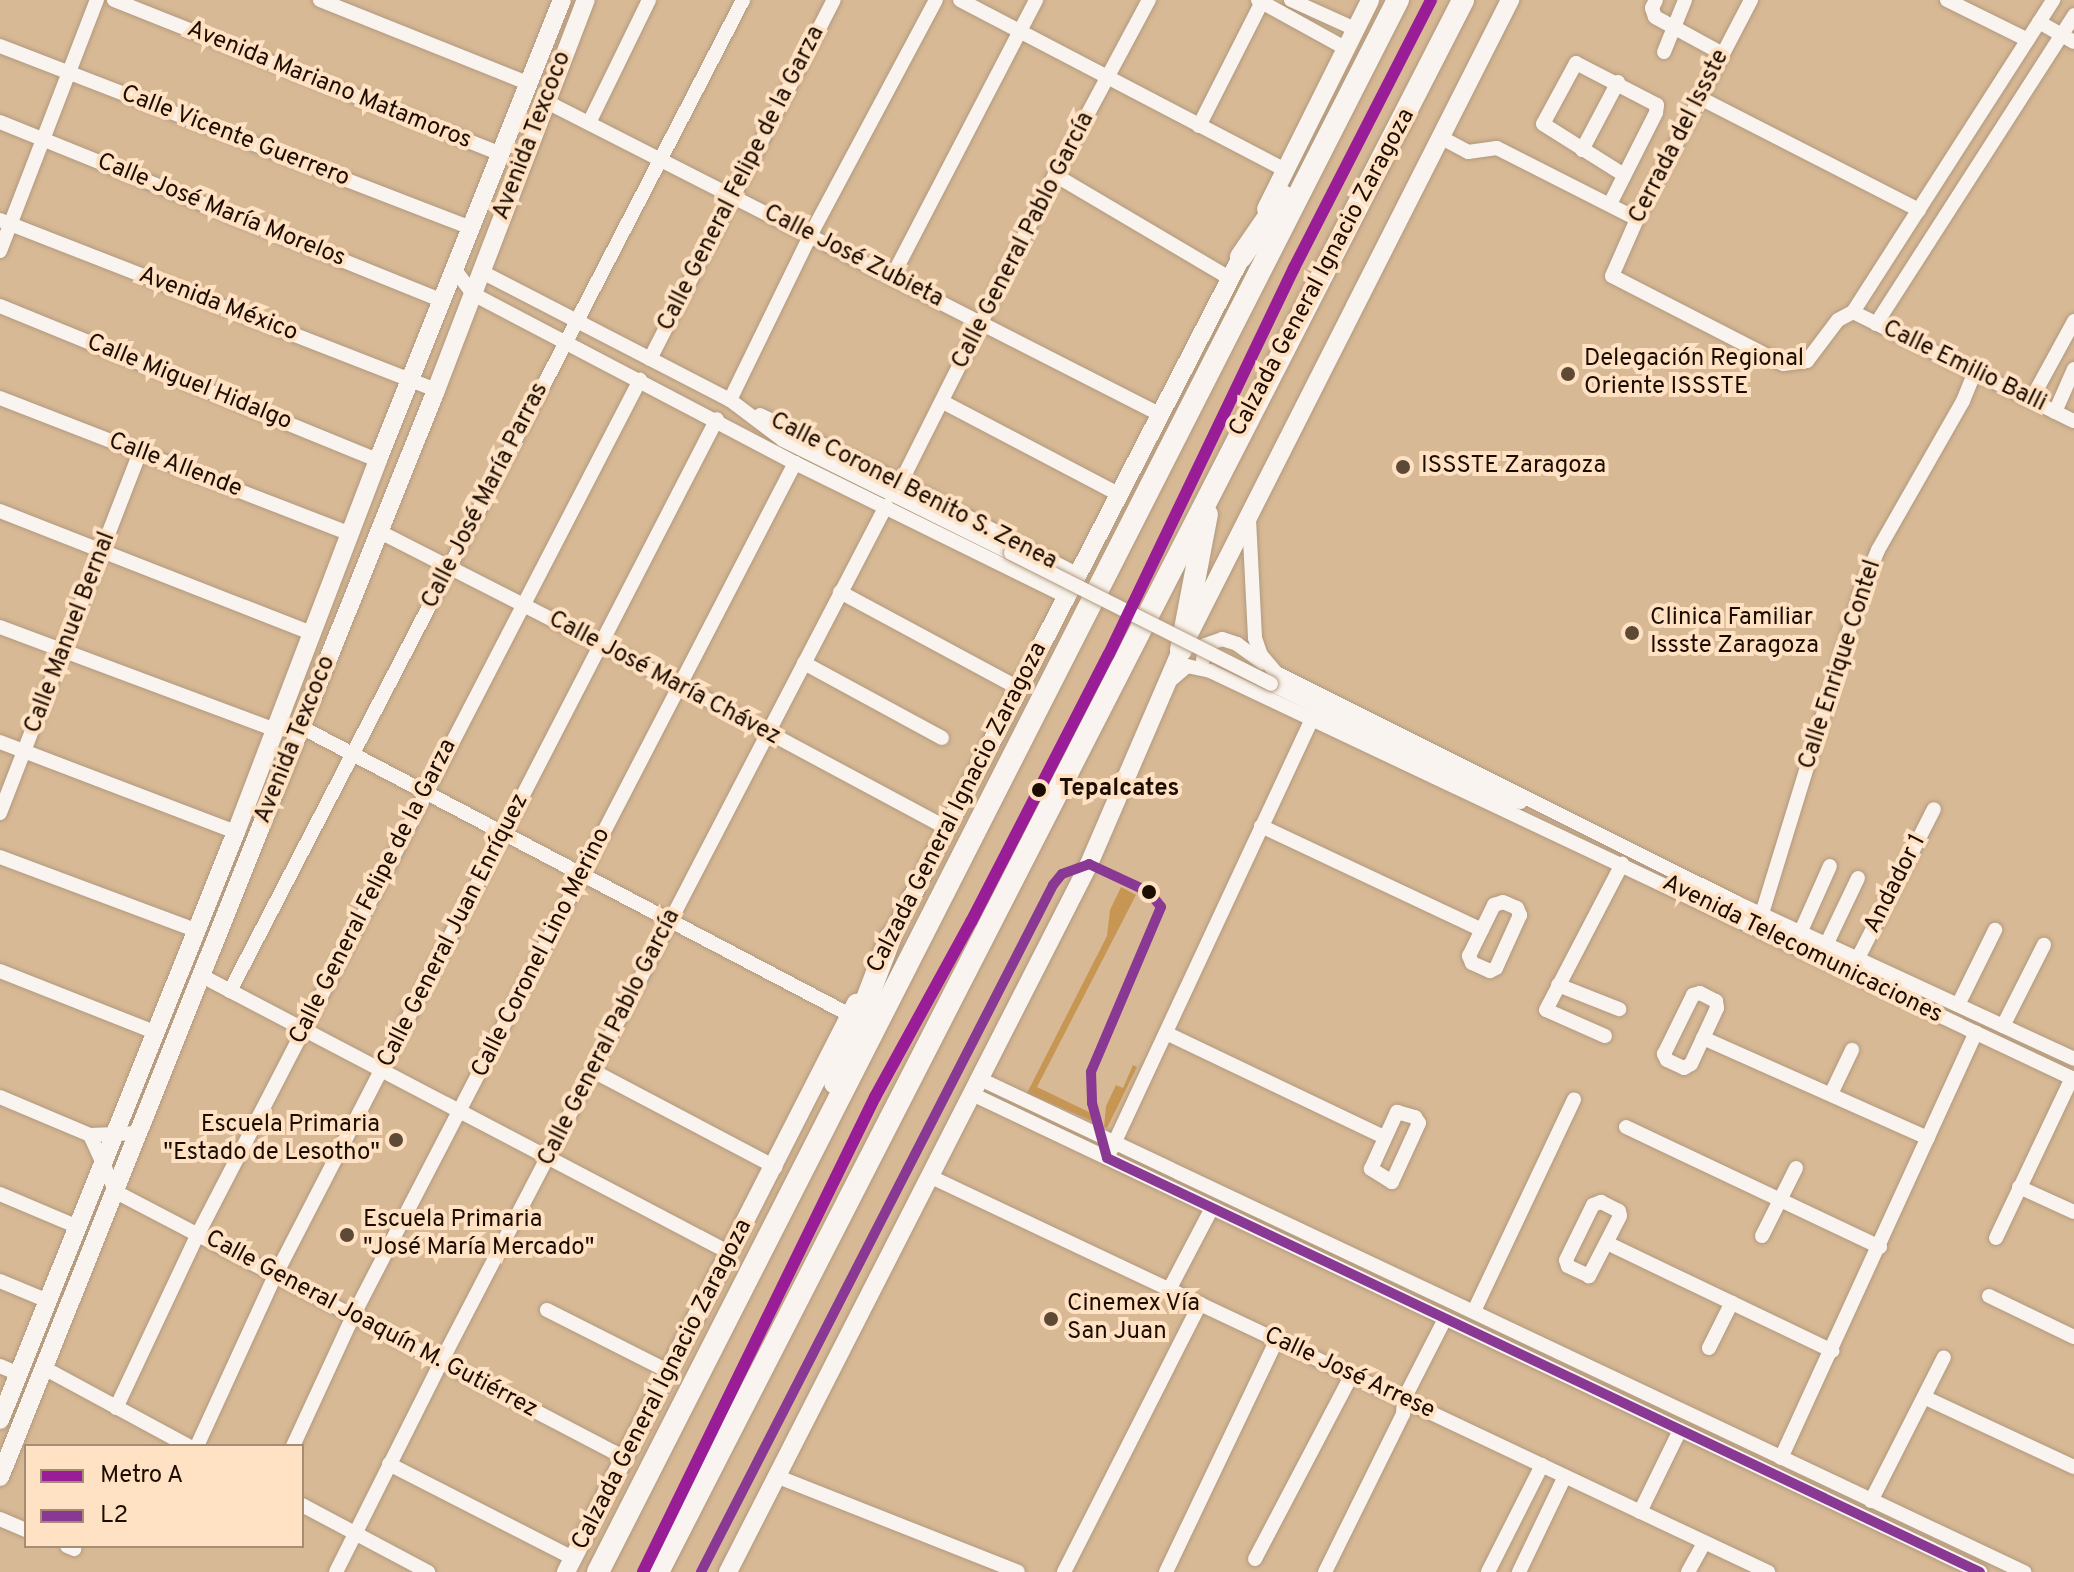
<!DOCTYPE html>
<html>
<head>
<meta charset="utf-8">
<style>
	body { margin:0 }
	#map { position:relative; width:2074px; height:1572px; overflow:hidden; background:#d8b996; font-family:Overpass,sans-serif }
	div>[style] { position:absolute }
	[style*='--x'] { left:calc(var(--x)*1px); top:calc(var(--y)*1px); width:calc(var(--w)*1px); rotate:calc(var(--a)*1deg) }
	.forest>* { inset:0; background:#c89653 }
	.roads { filter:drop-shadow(0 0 2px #b1997d) drop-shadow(0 0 2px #b1997d) }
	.minor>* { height:14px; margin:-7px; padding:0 7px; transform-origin:7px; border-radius:7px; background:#f9f4ef }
	.major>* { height:18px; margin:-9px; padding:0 9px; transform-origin:9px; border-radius:9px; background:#f9f4ef }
	.highway>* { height:22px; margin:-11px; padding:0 11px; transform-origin:11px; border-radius:11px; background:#f9f4ef }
	.bridges { filter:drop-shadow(0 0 2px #b1997d) drop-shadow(0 0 2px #b1997d) }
	.minor-bridge>* { height:14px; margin:-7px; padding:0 7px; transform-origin:7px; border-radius:7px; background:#f9f4ef }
	.bus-1>* { height:10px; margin:-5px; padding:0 5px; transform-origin:5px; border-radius:5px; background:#893894 }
	.metro-1>* { height:12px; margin:-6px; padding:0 6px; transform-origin:6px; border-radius:6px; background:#981d97 }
	.dots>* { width:22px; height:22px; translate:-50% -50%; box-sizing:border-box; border:4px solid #ffe2c3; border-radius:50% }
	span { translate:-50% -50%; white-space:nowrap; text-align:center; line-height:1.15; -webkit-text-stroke:8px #ffe2c3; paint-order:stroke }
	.street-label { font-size:24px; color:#1d0d00 }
	.poi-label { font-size:24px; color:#1d0d00 }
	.left { translate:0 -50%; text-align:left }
	.right { translate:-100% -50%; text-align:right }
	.stop-label { font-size:24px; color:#1d0d00; font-weight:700 }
	.legend { position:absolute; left:24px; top:1444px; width:280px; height:104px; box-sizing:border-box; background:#ffe2c3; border:2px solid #a58d75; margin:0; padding:10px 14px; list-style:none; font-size:24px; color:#1d0d00 }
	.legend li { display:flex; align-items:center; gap:16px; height:40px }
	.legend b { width:40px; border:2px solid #a58d75 }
</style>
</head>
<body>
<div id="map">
	<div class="forest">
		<div style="clip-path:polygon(1121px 887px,1136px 895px,1037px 1087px,1089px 1112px,1092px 1121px,1027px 1093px,1107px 936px,1110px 910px)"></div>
		<div style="clip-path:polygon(1133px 1065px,1137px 1067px,1107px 1128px,1104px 1127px,1106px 1106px,1116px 1085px,1123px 1088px)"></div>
	</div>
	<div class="roads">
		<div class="minor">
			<div style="--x:114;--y:0;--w:417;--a:21.7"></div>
			<div style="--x:320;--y:0;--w:224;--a:21.8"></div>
			<div style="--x:960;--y:0;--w:367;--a:27.6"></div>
			<div style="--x:1258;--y:0;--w:99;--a:28.9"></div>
			<div style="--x:1291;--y:0;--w:70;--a:24.4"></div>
			<div style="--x:1656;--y:0;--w:9;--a:117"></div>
			<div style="--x:1652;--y:8;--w:9;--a:72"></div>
			<div style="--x:1655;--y:17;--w:77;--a:28.6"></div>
			<div style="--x:1751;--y:0;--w:247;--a:117.5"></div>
			<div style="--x:1637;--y:219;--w:62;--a:113.7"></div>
			<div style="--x:1612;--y:276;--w:192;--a:27.2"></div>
			<div style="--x:1783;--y:364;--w:24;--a:-7"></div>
			<div style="--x:1807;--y:361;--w:51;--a:-52.9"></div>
			<div style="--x:1838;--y:320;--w:17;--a:-28"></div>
			<div style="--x:1947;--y:0;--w:90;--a:26.3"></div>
			<div style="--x:2039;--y:22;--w:40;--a:29.7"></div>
			<div style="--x:0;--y:46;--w:505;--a:21.13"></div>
			<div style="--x:1664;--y:52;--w:56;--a:-68"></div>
			<div style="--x:1700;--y:98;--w:246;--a:27.1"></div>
			<div style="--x:545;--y:101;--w:691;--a:27.01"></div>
			<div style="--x:0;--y:122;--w:477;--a:22"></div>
			<div style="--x:589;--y:123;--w:137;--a:-64"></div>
			<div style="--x:1199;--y:126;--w:141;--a:-63.1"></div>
			<div style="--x:1440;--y:137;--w:32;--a:28"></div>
			<div style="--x:1468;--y:152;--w:29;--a:-8"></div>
			<div style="--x:1497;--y:148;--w:157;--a:26.9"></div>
			<div style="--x:1582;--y:150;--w:77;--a:-62.1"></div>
			<div style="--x:1055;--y:175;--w:204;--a:30.6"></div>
			<div style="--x:1610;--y:204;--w:102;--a:-63.2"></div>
			<div style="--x:1656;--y:113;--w:8;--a:-83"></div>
			<div style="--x:1657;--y:105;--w:91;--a:-152.6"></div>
			<div style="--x:1576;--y:63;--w:69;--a:118.4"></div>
			<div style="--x:1543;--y:124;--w:96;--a:32.2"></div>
			<div style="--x:0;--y:220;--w:468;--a:21.3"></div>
			<div style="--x:0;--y:251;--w:269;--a:-68.9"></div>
			<div style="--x:455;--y:270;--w:30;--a:53"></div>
			<div style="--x:473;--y:294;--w:364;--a:27.7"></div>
			<div style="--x:795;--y:463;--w:303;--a:26.2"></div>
			<div style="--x:482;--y:272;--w:279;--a:27.3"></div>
			<div style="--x:730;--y:400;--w:66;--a:37"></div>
			<div style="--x:783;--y:440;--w:254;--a:26.4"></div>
			<div style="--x:893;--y:275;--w:310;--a:-62.5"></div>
			<div style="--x:0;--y:306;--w:408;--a:22.2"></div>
			<div style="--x:1853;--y:312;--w:371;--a:-57.3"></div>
			<div style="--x:1853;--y:312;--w:246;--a:26.3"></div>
			<div style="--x:1876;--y:324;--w:367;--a:-57.3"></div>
			<div style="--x:650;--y:359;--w:403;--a:-62.9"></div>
			<div style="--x:0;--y:398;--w:375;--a:21.2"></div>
			<div style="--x:730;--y:400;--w:185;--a:-64"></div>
			<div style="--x:811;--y:234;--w:265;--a:-61.9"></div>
			<div style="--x:2031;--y:400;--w:90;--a:-61.4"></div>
			<div style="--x:943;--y:402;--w:200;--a:27.7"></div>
			<div style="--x:2055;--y:412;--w:47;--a:-66.2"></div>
			<div style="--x:760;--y:415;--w:156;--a:25.4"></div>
			<div style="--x:901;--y:482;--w:200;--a:27.7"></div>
			<div style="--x:901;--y:482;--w:343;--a:-63.4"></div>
			<div style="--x:1055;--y:175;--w:199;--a:-61.8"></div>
			<div style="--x:0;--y:511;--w:334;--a:21.4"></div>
			<div style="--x:1249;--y:519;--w:119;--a:87.1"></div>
			<div style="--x:1255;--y:638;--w:18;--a:71"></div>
			<div style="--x:1261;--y:655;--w:23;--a:50"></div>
			<div style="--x:1276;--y:673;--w:515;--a:26.52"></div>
			<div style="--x:1737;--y:903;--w:371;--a:24.8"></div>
			<div style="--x:378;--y:531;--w:339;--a:27"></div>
			<div style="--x:680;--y:685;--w:304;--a:28.2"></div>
			<div style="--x:840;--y:592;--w:204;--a:28.3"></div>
			<div style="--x:0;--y:627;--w:295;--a:20.5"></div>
			<div style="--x:276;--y:730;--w:25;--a:-7"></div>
			<div style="--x:301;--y:727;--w:620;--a:27.68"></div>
			<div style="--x:1203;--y:660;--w:15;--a:-82"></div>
			<div style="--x:1205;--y:645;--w:18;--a:-19"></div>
			<div style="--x:1222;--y:639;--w:16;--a:18"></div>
			<div style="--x:1237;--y:644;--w:32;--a:36"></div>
			<div style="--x:804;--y:663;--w:157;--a:28.5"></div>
			<div style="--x:1172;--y:679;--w:20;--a:-41"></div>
			<div style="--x:1187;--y:666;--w:24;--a:12"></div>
			<div style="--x:1210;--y:671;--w:955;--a:25.28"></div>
			<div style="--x:1271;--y:684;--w:254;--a:26.4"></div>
			<div style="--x:1499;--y:797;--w:22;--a:13"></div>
			<div style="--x:0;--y:742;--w:253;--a:20.9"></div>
			<div style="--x:0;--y:813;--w:387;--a:-68.8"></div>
			<div style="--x:1261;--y:826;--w:244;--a:25.2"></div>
			<div style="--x:0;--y:857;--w:208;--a:20.5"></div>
			<div style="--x:1503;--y:902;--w:15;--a:23"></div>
			<div style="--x:1517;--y:908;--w:8;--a:67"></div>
			<div style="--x:1520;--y:915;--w:58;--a:114.4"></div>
			<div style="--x:1496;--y:968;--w:7;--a:153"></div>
			<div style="--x:1490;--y:971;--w:20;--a:-156"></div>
			<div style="--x:1472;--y:963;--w:8;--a:-113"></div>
			<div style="--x:1469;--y:956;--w:57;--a:-63.9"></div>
			<div style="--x:1494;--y:905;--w:9;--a:-18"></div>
			<div style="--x:1760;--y:920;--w:346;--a:-72.9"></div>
			<div style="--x:1862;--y:589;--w:42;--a:-67.7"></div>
			<div style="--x:1878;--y:550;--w:172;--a:-60.3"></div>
			<div style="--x:1963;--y:401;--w:31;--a:-68"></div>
			<div style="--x:1801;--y:931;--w:71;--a:-66"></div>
			<div style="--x:1827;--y:943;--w:72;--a:-64.5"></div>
			<div style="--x:1858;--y:958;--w:167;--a:-63"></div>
			<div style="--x:0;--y:971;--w:166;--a:21.6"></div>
			<div style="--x:202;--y:976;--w:596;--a:27.68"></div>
			<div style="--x:1558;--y:985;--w:66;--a:21.5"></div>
			<div style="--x:230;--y:991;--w:1116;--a:-62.63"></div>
			<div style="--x:1700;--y:993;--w:18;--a:27"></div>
			<div style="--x:1716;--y:1001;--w:7;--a:82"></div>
			<div style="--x:1717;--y:1008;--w:62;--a:114.9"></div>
			<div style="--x:1691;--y:1064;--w:8;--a:150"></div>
			<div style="--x:1684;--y:1068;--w:19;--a:-155"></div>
			<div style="--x:1667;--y:1060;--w:7;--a:-117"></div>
			<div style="--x:1664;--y:1054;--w:66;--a:-63.8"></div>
			<div style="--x:1693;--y:995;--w:7;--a:-16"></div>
			<div style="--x:1958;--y:1005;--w:84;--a:-63.7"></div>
			<div style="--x:2003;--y:1026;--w:91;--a:-63.2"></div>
			<div style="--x:1166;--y:1033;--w:242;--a:25.5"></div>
			<div style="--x:1605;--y:1036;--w:64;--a:-156.2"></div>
			<div style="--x:1546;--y:1010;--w:165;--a:-62.5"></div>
			<div style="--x:1703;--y:1038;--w:246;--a:24"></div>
			<div style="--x:595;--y:1072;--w:204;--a:27.8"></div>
			<div style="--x:980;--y:1079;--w:1155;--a:25.28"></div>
			<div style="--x:972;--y:1094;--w:1116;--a:25.37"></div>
			<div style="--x:1831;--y:1094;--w:49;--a:-64.5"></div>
			<div style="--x:0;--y:1097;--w:98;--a:22.9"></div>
			<div style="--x:90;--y:1135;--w:50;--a:-2.3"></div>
			<div style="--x:1397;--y:1112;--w:19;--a:16"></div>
			<div style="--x:1415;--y:1117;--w:7;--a:56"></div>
			<div style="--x:1419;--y:1123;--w:65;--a:114.6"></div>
			<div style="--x:1392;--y:1182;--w:25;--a:-148"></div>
			<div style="--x:1371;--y:1169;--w:63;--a:-65.5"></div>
			<div style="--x:1626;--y:1127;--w:281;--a:25.3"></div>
			<div style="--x:90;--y:1135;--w:63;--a:65.5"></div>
			<div style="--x:116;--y:1192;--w:574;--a:27.59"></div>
			<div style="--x:1111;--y:1150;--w:476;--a:-65"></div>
			<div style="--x:929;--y:1176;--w:928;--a:25.27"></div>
			<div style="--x:2019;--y:1187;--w:60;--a:24.4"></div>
			<div style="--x:0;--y:1194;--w:85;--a:22.9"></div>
			<div style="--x:1601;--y:1202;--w:20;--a:27"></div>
			<div style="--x:1619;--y:1211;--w:5;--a:79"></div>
			<div style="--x:1620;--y:1216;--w:68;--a:117.3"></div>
			<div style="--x:1589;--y:1276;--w:23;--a:-155"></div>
			<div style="--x:1568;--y:1266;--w:6;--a:-108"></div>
			<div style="--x:1566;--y:1260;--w:61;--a:-63.9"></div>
			<div style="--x:1593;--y:1205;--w:9;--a:-21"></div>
			<div style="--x:1762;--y:1236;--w:76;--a:-63.4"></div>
			<div style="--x:1996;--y:1238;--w:177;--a:-64.6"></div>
			<div style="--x:1607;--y:1243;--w:250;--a:25.6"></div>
			<div style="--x:0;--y:1281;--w:52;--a:22.6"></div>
			<div style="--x:1170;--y:1288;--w:90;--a:-62.3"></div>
			<div style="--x:1989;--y:1296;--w:94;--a:25.8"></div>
			<div style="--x:547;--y:1310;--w:138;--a:26.8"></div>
			<div style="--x:1474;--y:1311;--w:234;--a:-64.7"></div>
			<div style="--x:1709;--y:1348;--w:51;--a:-63.4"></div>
			<div style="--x:0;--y:1366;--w:21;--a:23"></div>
			<div style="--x:44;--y:1368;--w:164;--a:28.4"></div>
			<div style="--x:1926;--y:1398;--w:163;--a:25"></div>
			<div style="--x:116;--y:1408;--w:192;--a:-64.8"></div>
			<div style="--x:198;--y:1234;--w:962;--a:-62.64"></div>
			<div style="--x:197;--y:1446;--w:187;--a:-65.4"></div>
			<div style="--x:275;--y:1276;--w:964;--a:-62.72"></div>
			<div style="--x:293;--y:1446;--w:143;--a:-65.2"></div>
			<div style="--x:353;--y:1316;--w:961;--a:-62.61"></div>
			<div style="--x:1781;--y:1458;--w:468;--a:-65.4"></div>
			<div style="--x:389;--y:1464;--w:207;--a:27.1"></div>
			<div style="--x:776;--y:1476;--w:260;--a:21.6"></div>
			<div style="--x:1871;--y:1501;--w:161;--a:-63.1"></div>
			<div style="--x:302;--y:1505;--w:143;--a:28"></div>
			<div style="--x:1640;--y:1512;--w:91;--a:-64"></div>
			<div style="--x:0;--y:1519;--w:28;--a:23"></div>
			<div style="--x:67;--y:1546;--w:8;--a:23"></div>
			<div style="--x:1255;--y:1559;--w:207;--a:-62.3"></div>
			<div style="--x:336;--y:1572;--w:235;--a:-63.4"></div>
			<div style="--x:441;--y:1362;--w:965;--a:-62.53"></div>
			<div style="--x:1064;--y:1572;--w:301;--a:-63.1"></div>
			<div style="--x:1166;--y:1572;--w:256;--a:-64.5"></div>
			<div style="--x:1325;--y:1572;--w:176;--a:-63.7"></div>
			<div style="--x:1403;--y:1414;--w:15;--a:-86"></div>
			<div style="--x:1404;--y:1399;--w:90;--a:-62.9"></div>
			<div style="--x:1488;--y:1572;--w:120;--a:-63.2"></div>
			<div style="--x:1519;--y:1572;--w:106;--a:-64.4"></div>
			<div style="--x:1688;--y:1572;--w:33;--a:-61"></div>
		</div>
		<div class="major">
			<div style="--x:1266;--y:209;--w:233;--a:-63.5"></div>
			<div style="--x:885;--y:949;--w:791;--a:-62.75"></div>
			<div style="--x:0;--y:1420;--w:634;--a:-68.13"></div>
			<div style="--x:236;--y:832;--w:398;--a:-69.1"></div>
			<div style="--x:378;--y:460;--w:495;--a:-68.2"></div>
			<div style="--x:0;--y:1477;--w:1171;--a:-68.14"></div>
			<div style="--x:436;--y:390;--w:418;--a:-69"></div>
			<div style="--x:566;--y:1572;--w:639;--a:-62.99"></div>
			<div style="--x:728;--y:1572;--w:795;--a:-62.98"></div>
			<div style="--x:1089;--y:864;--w:233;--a:-66.7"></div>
			<div style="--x:1181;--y:650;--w:729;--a:-63.15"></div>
		</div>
		<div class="highway">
			<div style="--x:1241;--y:257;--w:74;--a:-55.5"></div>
			<div style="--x:1181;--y:650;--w:138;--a:-79.2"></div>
			<div style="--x:835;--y:1083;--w:155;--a:-69.2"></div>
			<div style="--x:598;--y:1572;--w:1764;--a:-63.03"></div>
			<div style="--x:658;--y:1572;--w:1766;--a:-62.88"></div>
		</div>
	</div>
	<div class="bridges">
		<div class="minor-bridge">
			<div style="--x:1011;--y:553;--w:291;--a:26.7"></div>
		</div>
	</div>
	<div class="bus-1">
		<div style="--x:701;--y:1572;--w:772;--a:-62.87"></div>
		<div style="--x:1053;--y:885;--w:14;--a:-51"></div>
		<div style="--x:1062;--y:874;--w:29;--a:-20"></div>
		<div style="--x:1089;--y:864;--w:66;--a:25"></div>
		<div style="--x:1149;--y:892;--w:19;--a:51"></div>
		<div style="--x:1161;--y:907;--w:179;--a:113"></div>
		<div style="--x:1091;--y:1072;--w:31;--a:88"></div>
		<div style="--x:1092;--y:1103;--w:57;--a:74.7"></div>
		<div style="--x:1107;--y:1158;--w:966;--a:25.37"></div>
	</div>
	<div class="metro-1">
		<div style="--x:643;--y:1572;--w:529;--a:-63.97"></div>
		<div style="--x:875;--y:1097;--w:200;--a:-61.3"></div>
		<div style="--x:971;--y:922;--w:301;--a:-62.8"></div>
		<div style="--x:1109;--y:654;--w:428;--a:-64.4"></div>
		<div style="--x:1294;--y:268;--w:301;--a:-62.9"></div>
	</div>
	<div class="dots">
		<div style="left:1568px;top:374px;background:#5e4934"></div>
		<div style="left:1403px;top:467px;background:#5e4934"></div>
		<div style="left:1632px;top:633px;background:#5e4934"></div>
		<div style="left:1039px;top:790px;background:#1d0d00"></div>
		<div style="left:1149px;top:892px;background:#1d0d00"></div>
		<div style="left:396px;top:1140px;background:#5e4934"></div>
		<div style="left:347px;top:1235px;background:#5e4934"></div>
		<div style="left:1051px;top:1319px;background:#5e4934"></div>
	</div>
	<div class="street-label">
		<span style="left:329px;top:86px;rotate:22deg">Avenida Mariano Matamoros</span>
		<span style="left:533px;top:136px;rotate:-69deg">Avenida Texcoco</span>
		<span style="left:235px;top:137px;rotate:21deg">Calle Vicente Guerrero</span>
		<span style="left:1680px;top:137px;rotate:-63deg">Cerrada del Issste</span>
		<span style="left:742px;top:179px;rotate:-63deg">Calle General Felipe de la Garza</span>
		<span style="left:221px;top:211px;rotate:22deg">Calle José María Morelos</span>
		<span style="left:1024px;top:241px;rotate:-63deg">Calle General Pablo García</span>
		<span style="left:853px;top:257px;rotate:27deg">Calle José Zubieta</span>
		<span style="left:1323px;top:273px;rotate:-62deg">Calzada General Ignacio Zaragoza</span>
		<span style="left:218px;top:305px;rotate:21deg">Avenida México</span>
		<span style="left:1964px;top:367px;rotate:26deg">Calle Emilio Balli</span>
		<span style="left:189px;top:383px;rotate:22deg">Calle Miguel Hidalgo</span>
		<span style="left:175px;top:466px;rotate:21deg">Calle Allende</span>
		<span style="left:913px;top:492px;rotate:27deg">Calle Coronel Benito S. Zenea</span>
		<span style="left:486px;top:496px;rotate:-63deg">Calle José María Parras</span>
		<span style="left:71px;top:633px;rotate:-69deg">Calle Manuel Bernal</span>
		<span style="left:1841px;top:665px;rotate:-72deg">Calle Enrique Contel</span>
		<span style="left:664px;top:679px;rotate:28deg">Calle José María Chávez</span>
		<span style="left:296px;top:740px;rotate:-68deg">Avenida Texcoco</span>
		<span style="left:958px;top:808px;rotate:-63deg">Calzada General Ignacio Zaragoza</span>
		<span style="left:1896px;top:884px;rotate:-63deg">Andador 1</span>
		<span style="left:374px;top:892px;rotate:-63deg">Calle General Felipe de la Garza</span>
		<span style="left:454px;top:931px;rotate:-63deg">Calle General Juan Enríquez</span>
		<span style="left:1802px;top:950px;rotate:26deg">Avenida Telecomunicaciones</span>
		<span style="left:542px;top:953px;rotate:-63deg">Calle Coronel Lino Merino</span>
		<span style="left:610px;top:1038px;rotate:-63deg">Calle General Pablo García</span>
		<span style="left:371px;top:1325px;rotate:28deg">Calle General Joaquín M. Gutiérrez</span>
		<span style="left:1349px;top:1374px;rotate:25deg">Calle José Arrese</span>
		<span style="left:663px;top:1385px;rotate:-63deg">Calzada General Ignacio Zaragoza</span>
	</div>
	<div class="poi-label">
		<span class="left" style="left:1584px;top:374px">Delegación Regional<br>Oriente ISSSTE</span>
		<span class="left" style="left:1421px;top:467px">ISSSTE Zaragoza</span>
		<span class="left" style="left:1650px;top:633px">Clinica Familiar<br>Issste Zaragoza</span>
		<span class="right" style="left:380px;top:1140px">Escuela Primaria<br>"Estado de Lesotho"</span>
		<span class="left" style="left:363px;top:1235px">Escuela Primaria<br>"José María Mercado"</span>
		<span class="left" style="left:1067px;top:1319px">Cinemex Vía<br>San Juan</span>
	</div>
	<div class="stop-label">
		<span class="left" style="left:1059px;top:790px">Tepalcates</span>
	</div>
	<ul class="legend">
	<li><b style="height:10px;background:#981d97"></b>Metro A</li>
	<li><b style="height:10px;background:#893894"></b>L2</li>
	</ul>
</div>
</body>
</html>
